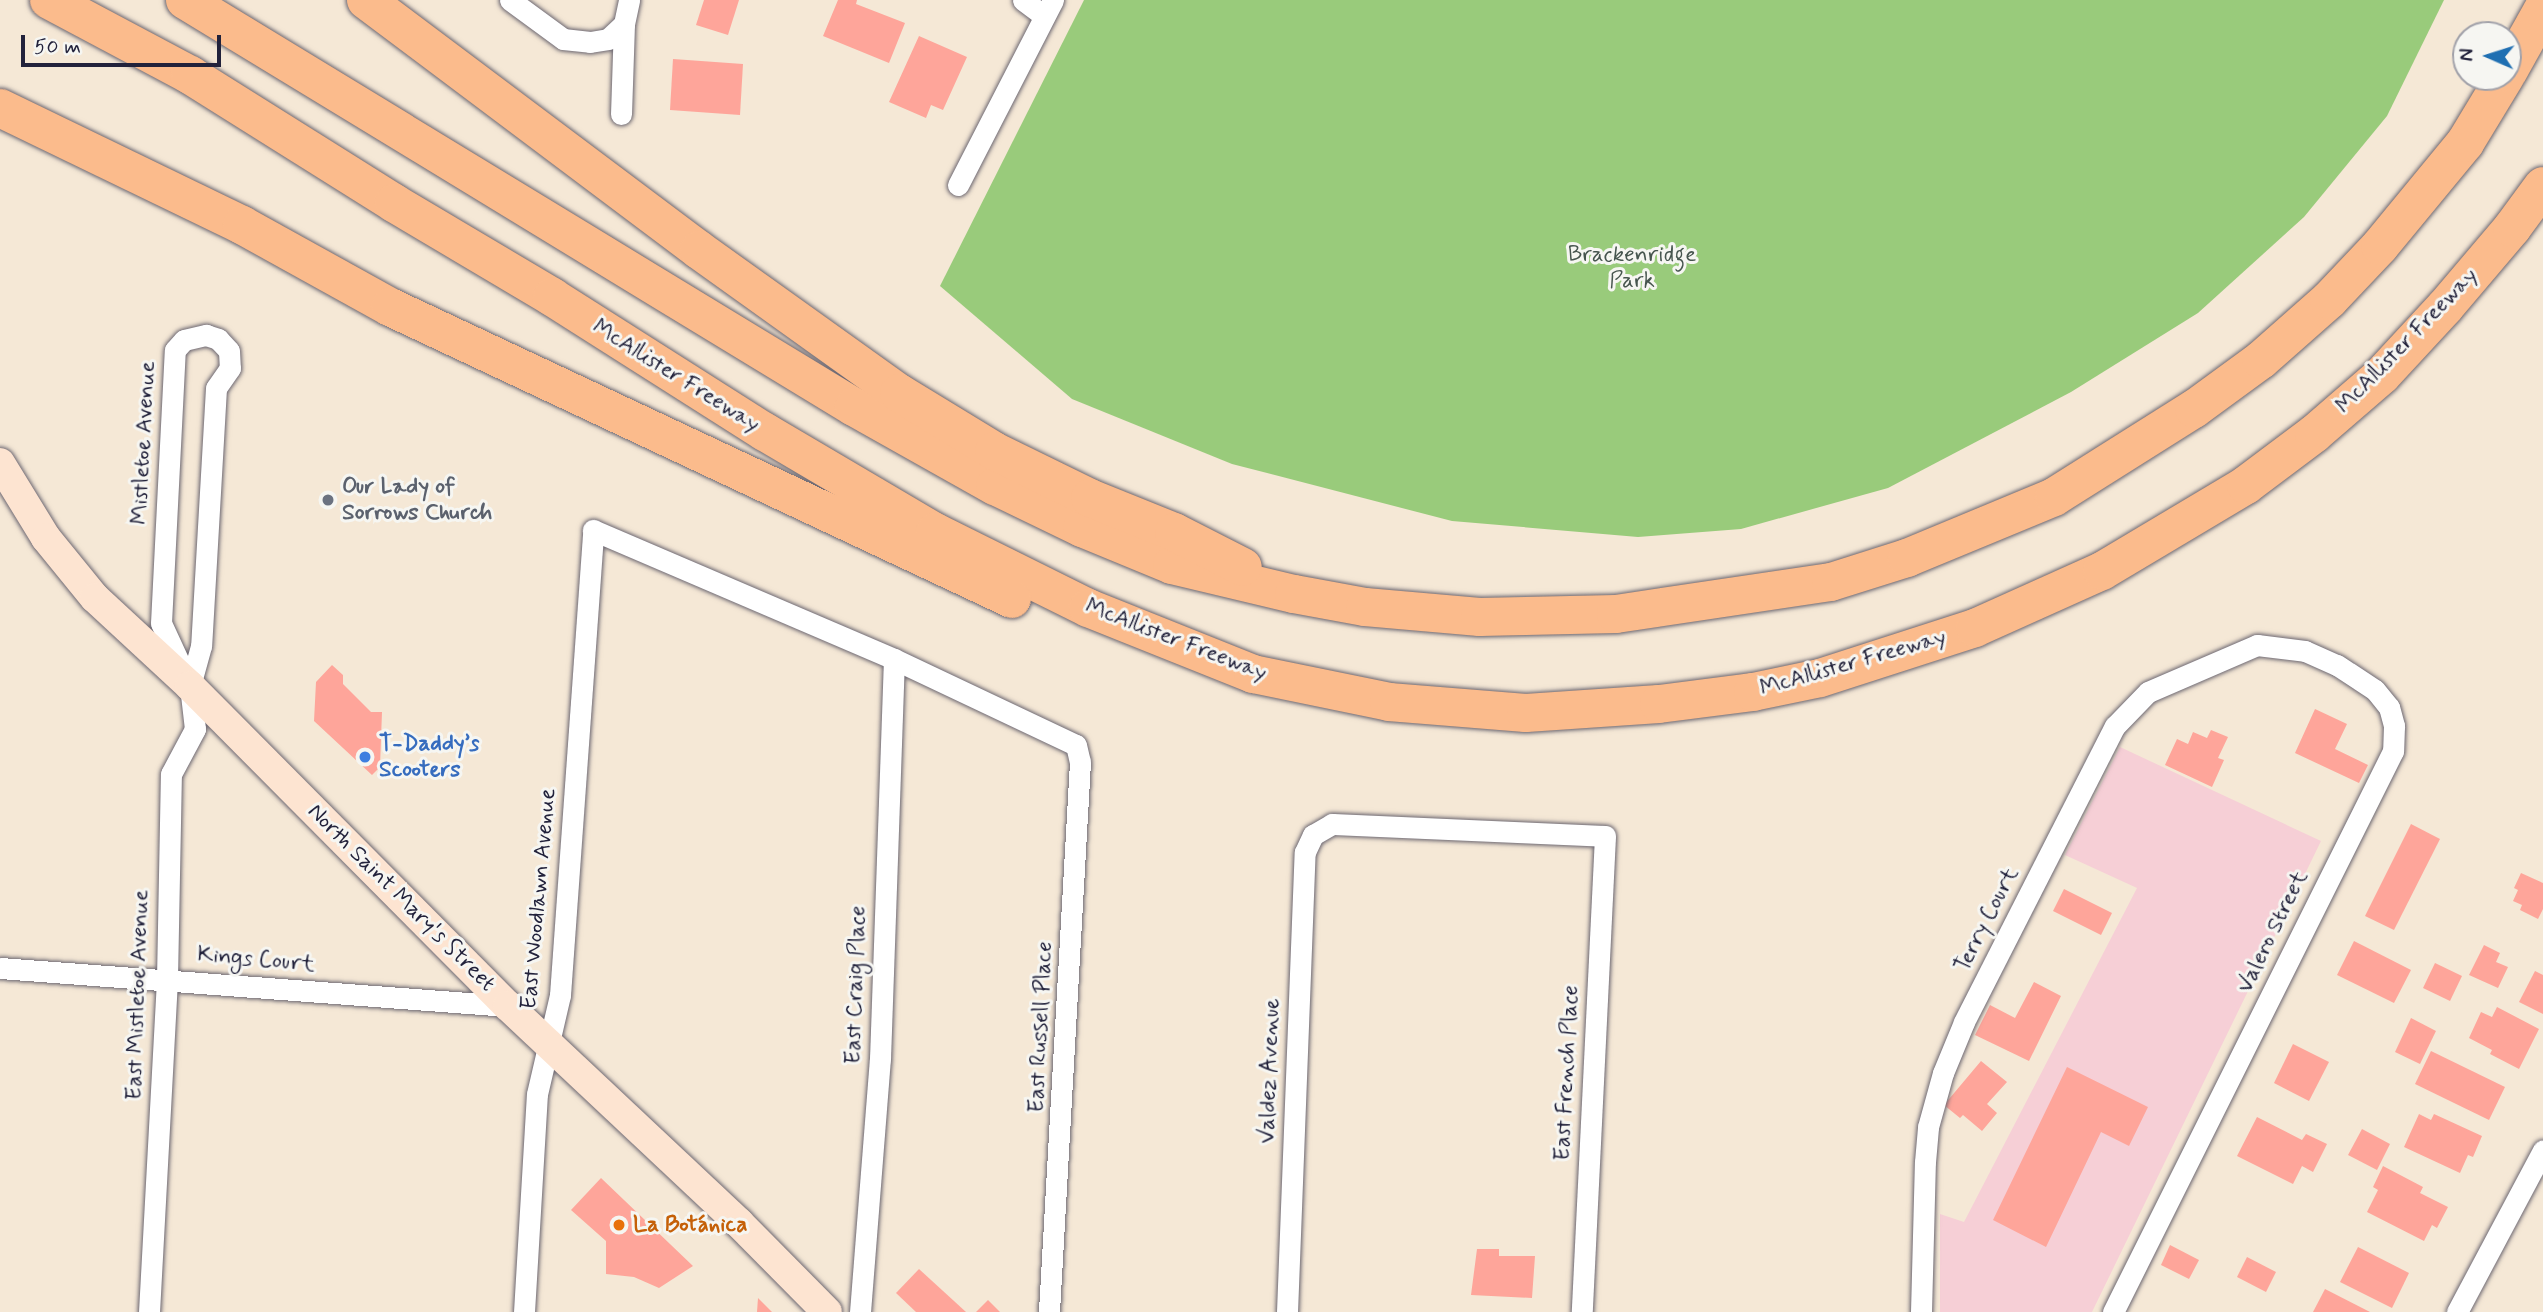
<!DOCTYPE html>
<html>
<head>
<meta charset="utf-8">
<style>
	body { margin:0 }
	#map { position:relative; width:2543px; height:1312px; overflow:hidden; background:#f5e8d6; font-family:Mynerve,sans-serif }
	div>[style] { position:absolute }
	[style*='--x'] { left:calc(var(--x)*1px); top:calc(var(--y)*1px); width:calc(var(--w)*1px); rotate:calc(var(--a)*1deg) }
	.built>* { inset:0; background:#f6cfd6 }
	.green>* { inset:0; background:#99cb7b }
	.building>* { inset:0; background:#fea59a }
	.roads { filter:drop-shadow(0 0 2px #6c6771) drop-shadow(0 0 2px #6c6771) }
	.street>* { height:21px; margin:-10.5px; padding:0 10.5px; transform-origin:10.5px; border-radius:10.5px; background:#fff }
	.secondary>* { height:30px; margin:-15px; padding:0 15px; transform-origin:15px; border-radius:15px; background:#fde4d1 }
	.highway>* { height:38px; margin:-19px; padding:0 19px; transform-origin:19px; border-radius:19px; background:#fbbb8c }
	.dots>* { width:19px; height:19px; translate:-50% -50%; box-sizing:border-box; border:4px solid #f6f6f2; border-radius:50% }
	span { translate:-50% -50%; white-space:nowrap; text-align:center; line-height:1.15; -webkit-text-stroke:6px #f6f6f2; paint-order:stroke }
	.park-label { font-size:23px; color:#46554e }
	.street-label { font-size:23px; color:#22223b }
	.worship-label { font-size:23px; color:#5b616d; font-weight:700 }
	.left { translate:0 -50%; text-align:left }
	.shop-label { font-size:23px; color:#366cbe; font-weight:700 }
	.food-label { font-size:23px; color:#c56008; font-weight:700 }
	.north { position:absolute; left:2452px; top:21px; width:70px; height:70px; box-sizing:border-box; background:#f6f6f2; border:2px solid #a1a1a9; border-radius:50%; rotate:273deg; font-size:19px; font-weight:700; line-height:28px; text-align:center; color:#22223b }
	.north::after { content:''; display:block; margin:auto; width:24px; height:32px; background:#1f6fb2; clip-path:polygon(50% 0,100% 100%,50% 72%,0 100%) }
	.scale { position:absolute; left:21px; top:35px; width:200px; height:32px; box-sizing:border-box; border:4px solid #22223b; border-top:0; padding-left:9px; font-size:21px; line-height:24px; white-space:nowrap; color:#22223b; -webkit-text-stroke:5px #f6f6f2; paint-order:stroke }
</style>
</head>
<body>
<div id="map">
	<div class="built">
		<div style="clip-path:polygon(2120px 747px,2321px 841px,2092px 1312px,1940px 1312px,1940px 1214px,1964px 1222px,2137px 888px,2065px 855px)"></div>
	</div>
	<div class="green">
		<div style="clip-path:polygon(1084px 0,2444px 0,2387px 116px,2304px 217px,2198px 313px,2071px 392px,1888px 488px,1741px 529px,1638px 537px,1452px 521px,1232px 464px,1072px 399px,940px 286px)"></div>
	</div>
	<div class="building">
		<div style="clip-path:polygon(704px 0,739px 0,728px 35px,696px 25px)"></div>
		<div style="clip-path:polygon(838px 0,857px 0,856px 4px,905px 23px,889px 63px,823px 36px)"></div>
		<div style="clip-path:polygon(919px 36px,967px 57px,943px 110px,931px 105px,926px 118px,889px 102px)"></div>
		<div style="clip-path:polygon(673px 59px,743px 64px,740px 115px,670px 110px)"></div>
		<div style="clip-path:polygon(332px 665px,343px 675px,343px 684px,371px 712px,382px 712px,380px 767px,372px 775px,314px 721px,316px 682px)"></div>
		<div style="clip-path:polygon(2315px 709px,2347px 724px,2335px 749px,2368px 765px,2359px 783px,2295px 753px)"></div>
		<div style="clip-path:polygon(2211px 730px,2228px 737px,2218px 758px,2224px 760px,2212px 787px,2165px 765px,2177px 739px,2188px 744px,2193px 732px,2207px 738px)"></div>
		<div style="clip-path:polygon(2411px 824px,2440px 839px,2394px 930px,2365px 916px)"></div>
		<div style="clip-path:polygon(2521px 873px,2543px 883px,2543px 909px,2538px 919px,2520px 910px,2522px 905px,2513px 901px,2518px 890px,2514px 888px)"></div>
		<div style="clip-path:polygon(2064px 889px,2112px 913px,2101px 935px,2053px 911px)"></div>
		<div style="clip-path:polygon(2354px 941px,2411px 970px,2394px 1003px,2337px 975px)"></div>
		<div style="clip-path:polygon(2484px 945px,2500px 953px,2496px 962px,2508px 967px,2498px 988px,2469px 975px)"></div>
		<div style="clip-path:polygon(2435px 963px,2462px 976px,2450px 1001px,2423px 988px)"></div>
		<div style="clip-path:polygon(2535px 971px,2543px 975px,2543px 1014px,2519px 1002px)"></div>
		<div style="clip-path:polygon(2034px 982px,2061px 996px,2029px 1061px,1975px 1035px,1990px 1005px,2015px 1018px)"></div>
		<div style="clip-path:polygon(2497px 1007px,2539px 1029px,2519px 1069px,2490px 1054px,2492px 1050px,2469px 1038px,2481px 1012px,2492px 1017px)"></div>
		<div style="clip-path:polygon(2411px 1018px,2436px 1031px,2420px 1064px,2395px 1052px)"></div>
		<div style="clip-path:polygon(2293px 1044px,2329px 1062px,2309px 1101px,2274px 1083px)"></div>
		<div style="clip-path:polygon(2431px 1051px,2505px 1087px,2489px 1120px,2415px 1084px)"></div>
		<div style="clip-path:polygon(1981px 1061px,2007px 1082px,1987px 1104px,1997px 1113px,1982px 1131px,1963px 1115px,1960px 1118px,1944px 1105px)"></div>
		<div style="clip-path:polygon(2067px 1067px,2148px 1107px,2129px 1146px,2101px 1132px,2046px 1247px,1993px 1220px)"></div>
		<div style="clip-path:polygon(2419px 1114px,2431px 1120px,2434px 1114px,2482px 1136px,2473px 1157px,2468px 1155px,2460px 1173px,2404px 1147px)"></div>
		<div style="clip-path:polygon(2257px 1117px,2302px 1140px,2306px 1134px,2327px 1144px,2313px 1172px,2302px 1166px,2293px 1184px,2237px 1156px)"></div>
		<div style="clip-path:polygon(2362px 1129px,2390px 1144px,2377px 1170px,2348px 1155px)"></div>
		<div style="clip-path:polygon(2383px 1166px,2423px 1187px,2420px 1193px,2448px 1207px,2437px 1228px,2432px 1225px,2424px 1241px,2367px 1212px,2378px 1190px,2373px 1187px)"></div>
		<div style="clip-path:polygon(601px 1178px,693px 1266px,659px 1288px,634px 1277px,606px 1274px,606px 1241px,571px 1210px)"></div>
		<div style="clip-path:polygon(2170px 1245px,2199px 1260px,2189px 1279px,2161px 1265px)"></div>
		<div style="clip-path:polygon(2358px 1247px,2409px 1273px,2392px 1308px,2340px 1282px)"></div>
		<div style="clip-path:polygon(1477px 1249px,1499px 1249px,1499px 1256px,1535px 1256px,1532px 1298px,1471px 1295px)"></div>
		<div style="clip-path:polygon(2247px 1257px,2276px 1272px,2266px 1292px,2237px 1277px)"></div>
		<div style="clip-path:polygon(919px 1269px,966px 1312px,916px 1312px,896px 1293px)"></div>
		<div style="clip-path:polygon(2325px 1289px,2370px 1312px,2313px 1312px)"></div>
		<div style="clip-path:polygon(758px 1298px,772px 1312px,757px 1312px)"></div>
		<div style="clip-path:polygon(988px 1300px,1000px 1312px,976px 1312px)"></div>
	</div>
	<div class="roads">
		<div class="street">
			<div style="--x:510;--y:0;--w:66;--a:36.3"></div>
			<div style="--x:563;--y:39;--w:27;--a:6"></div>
			<div style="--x:590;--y:42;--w:18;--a:-9"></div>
			<div style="--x:608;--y:39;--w:22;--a:-43"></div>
			<div style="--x:1023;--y:0;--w:26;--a:37"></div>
			<div style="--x:621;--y:114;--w:90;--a:-88.1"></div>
			<div style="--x:624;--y:24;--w:25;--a:-78"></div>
			<div style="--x:958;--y:185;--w:208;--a:-62.8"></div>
			<div style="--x:0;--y:968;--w:509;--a:4.28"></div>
			<div style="--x:149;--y:1312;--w:333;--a:-86.9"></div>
			<div style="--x:167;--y:979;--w:205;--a:-88.9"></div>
			<div style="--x:171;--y:774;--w:51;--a:-61.9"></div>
			<div style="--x:195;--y:729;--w:43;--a:-96.6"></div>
			<div style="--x:190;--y:686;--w:69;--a:-114.7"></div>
			<div style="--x:161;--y:623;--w:273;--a:-87.1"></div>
			<div style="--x:175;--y:350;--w:13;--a:-48"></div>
			<div style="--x:184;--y:340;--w:23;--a:-13"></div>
			<div style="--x:206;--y:335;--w:13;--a:18"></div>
			<div style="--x:218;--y:339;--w:16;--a:47"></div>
			<div style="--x:229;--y:351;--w:17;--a:87"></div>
			<div style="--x:230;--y:368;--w:24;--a:125"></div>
			<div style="--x:216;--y:388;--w:258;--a:93.3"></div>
			<div style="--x:201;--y:646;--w:41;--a:105.4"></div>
			<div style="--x:524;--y:1312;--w:218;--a:-86.6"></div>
			<div style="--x:537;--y:1094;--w:102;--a:-76.9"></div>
			<div style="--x:560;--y:995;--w:466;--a:-85.9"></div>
			<div style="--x:593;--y:530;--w:327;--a:23.2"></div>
			<div style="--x:894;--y:659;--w:201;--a:25.3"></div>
			<div style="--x:1076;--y:745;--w:17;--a:77"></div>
			<div style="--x:1080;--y:762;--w:551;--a:93.23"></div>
			<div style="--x:860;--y:1312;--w:254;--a:-85.5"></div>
			<div style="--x:880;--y:1059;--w:400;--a:-88"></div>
			<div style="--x:1287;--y:1312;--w:460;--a:-87.8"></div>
			<div style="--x:1305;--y:852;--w:19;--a:-65"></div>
			<div style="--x:1313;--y:835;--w:22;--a:-30"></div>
			<div style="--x:1332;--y:824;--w:273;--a:2.5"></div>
			<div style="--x:1605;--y:836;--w:477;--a:92.8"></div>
			<div style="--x:1921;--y:1312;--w:150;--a:-88.5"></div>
			<div style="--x:1925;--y:1162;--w:35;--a:-85"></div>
			<div style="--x:1928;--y:1127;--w:56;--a:-74.5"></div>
			<div style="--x:1943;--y:1073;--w:55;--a:-67.6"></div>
			<div style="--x:1964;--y:1022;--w:332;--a:-63"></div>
			<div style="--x:2115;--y:726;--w:47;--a:-45.9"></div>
			<div style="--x:2148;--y:692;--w:119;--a:-23.3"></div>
			<div style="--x:2257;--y:645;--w:48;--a:7.1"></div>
			<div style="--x:2305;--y:651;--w:35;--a:24"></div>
			<div style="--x:2337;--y:665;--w:45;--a:33.3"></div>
			<div style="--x:2375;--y:690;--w:22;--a:51"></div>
			<div style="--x:2389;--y:707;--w:20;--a:75"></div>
			<div style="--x:2394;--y:726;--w:25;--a:92"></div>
			<div style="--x:2393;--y:751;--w:627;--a:116.52"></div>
			<div style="--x:2457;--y:1312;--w:183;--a:-62"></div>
		</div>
		<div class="secondary">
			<div style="--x:0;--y:463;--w:88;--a:58.5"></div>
			<div style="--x:46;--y:538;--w:77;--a:50.8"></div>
			<div style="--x:95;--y:598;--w:129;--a:42.8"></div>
			<div style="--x:190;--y:686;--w:451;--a:45.2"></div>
			<div style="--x:508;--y:1006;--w:317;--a:43.2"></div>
			<div style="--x:739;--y:1223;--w:125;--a:45.3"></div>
		</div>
		<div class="highway">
			<div style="--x:49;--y:0;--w:160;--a:28"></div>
			<div style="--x:190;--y:75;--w:241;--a:32.1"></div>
			<div style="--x:394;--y:203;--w:184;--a:30.7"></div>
			<div style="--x:552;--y:297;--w:252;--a:32.4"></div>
			<div style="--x:765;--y:432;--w:197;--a:30.5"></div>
			<div style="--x:935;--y:532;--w:171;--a:26.4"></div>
			<div style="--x:1088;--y:608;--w:178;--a:21.8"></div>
			<div style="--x:1253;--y:674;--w:139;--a:11.6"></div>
			<div style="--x:1389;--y:702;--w:137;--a:4.6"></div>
			<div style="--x:1526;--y:713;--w:133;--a:-3.9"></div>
			<div style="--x:1659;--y:704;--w:95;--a:-7.3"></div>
			<div style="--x:1753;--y:692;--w:68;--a:-11.8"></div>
			<div style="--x:1820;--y:678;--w:163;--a:-17.9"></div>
			<div style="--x:1975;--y:628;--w:139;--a:-24.2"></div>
			<div style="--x:2102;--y:571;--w:168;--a:-30.8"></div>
			<div style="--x:2246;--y:485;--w:85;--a:-36.9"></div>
			<div style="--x:2314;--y:434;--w:90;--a:-40.9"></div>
			<div style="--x:2382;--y:375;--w:93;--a:-47.2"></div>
			<div style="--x:2445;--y:307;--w:104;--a:-49.7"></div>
			<div style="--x:2512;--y:228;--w:52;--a:-53.6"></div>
			<div style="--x:185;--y:0;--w:783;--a:31.32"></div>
			<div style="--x:854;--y:407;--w:162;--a:29.3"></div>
			<div style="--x:995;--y:486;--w:97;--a:25.8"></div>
			<div style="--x:1082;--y:528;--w:97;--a:22.3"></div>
			<div style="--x:1172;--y:565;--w:125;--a:13.4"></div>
			<div style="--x:1294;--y:594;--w:72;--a:10.4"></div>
			<div style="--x:1365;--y:607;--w:115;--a:5"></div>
			<div style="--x:1480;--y:617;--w:136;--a:-1.3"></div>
			<div style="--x:1616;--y:614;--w:217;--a:-8.5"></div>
			<div style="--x:1831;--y:582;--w:80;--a:-17.5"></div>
			<div style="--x:1907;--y:558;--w:159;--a:-22.5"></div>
			<div style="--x:2054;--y:497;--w:165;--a:-32.2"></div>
			<div style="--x:2194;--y:409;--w:83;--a:-36.2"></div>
			<div style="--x:2261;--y:360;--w:91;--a:-41.4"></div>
			<div style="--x:2329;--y:300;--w:74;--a:-46.6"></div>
			<div style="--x:2380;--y:246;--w:134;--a:-50.5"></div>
			<div style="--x:2465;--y:143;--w:77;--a:-58.8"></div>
			<div style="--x:366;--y:0;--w:416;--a:36.9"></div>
			<div style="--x:699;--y:250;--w:246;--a:35.6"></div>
			<div style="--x:899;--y:393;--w:111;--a:31.4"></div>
			<div style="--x:994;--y:451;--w:107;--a:26.1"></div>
			<div style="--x:1090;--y:498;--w:91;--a:22"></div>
			<div style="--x:1174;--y:532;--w:77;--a:26.9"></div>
			<div style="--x:2508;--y:72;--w:72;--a:-60.9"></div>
			<div style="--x:0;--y:108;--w:269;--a:25.8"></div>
			<div style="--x:242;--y:225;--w:169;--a:29"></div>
			<div style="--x:390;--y:307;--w:687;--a:25.15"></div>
		</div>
	</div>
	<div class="dots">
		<div style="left:328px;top:500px;background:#6b7280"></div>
		<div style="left:365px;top:757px;background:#3f7fe0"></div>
		<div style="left:619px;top:1225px;background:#e8710a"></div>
	</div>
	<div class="park-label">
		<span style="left:1632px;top:268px">Brackenridge<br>Park</span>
	</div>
	<div class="street-label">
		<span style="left:2407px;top:341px;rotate:-46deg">McAllister Freeway</span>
		<span style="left:676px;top:376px;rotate:32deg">McAllister Freeway</span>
		<span style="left:144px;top:443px;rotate:-87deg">Mistletoe Avenue</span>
		<span style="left:1176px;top:640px;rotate:21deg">McAllister Freeway</span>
		<span style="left:1853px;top:663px;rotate:-16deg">McAllister Freeway</span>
		<span style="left:401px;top:898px;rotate:45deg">North Saint Mary's Street</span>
		<span style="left:539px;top:899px;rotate:-85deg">East Woodlawn Avenue</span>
		<span style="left:1987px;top:920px;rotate:-63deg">Terry Court</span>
		<span style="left:2273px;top:932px;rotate:-64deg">Valero Street</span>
		<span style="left:256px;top:960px;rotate:5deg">Kings Court</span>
		<span style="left:856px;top:985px;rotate:-88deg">East Craig Place</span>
		<span style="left:138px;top:995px;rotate:-88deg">East Mistletoe Avenue</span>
		<span style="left:1041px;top:1027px;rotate:-87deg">East Russell Place</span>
		<span style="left:1270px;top:1071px;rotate:-88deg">Valdez Avenue</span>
		<span style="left:1567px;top:1073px;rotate:-87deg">East French Place</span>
	</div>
	<div class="worship-label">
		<span class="left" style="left:342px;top:500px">Our Lady of<br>Sorrows Church</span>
	</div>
	<div class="shop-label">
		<span class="left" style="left:379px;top:757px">T-Daddy’s<br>Scooters</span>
	</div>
	<div class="food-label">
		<span class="left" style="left:633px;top:1225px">La Botánica</span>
	</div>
	<div class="north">N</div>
	<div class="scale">50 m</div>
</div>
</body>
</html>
